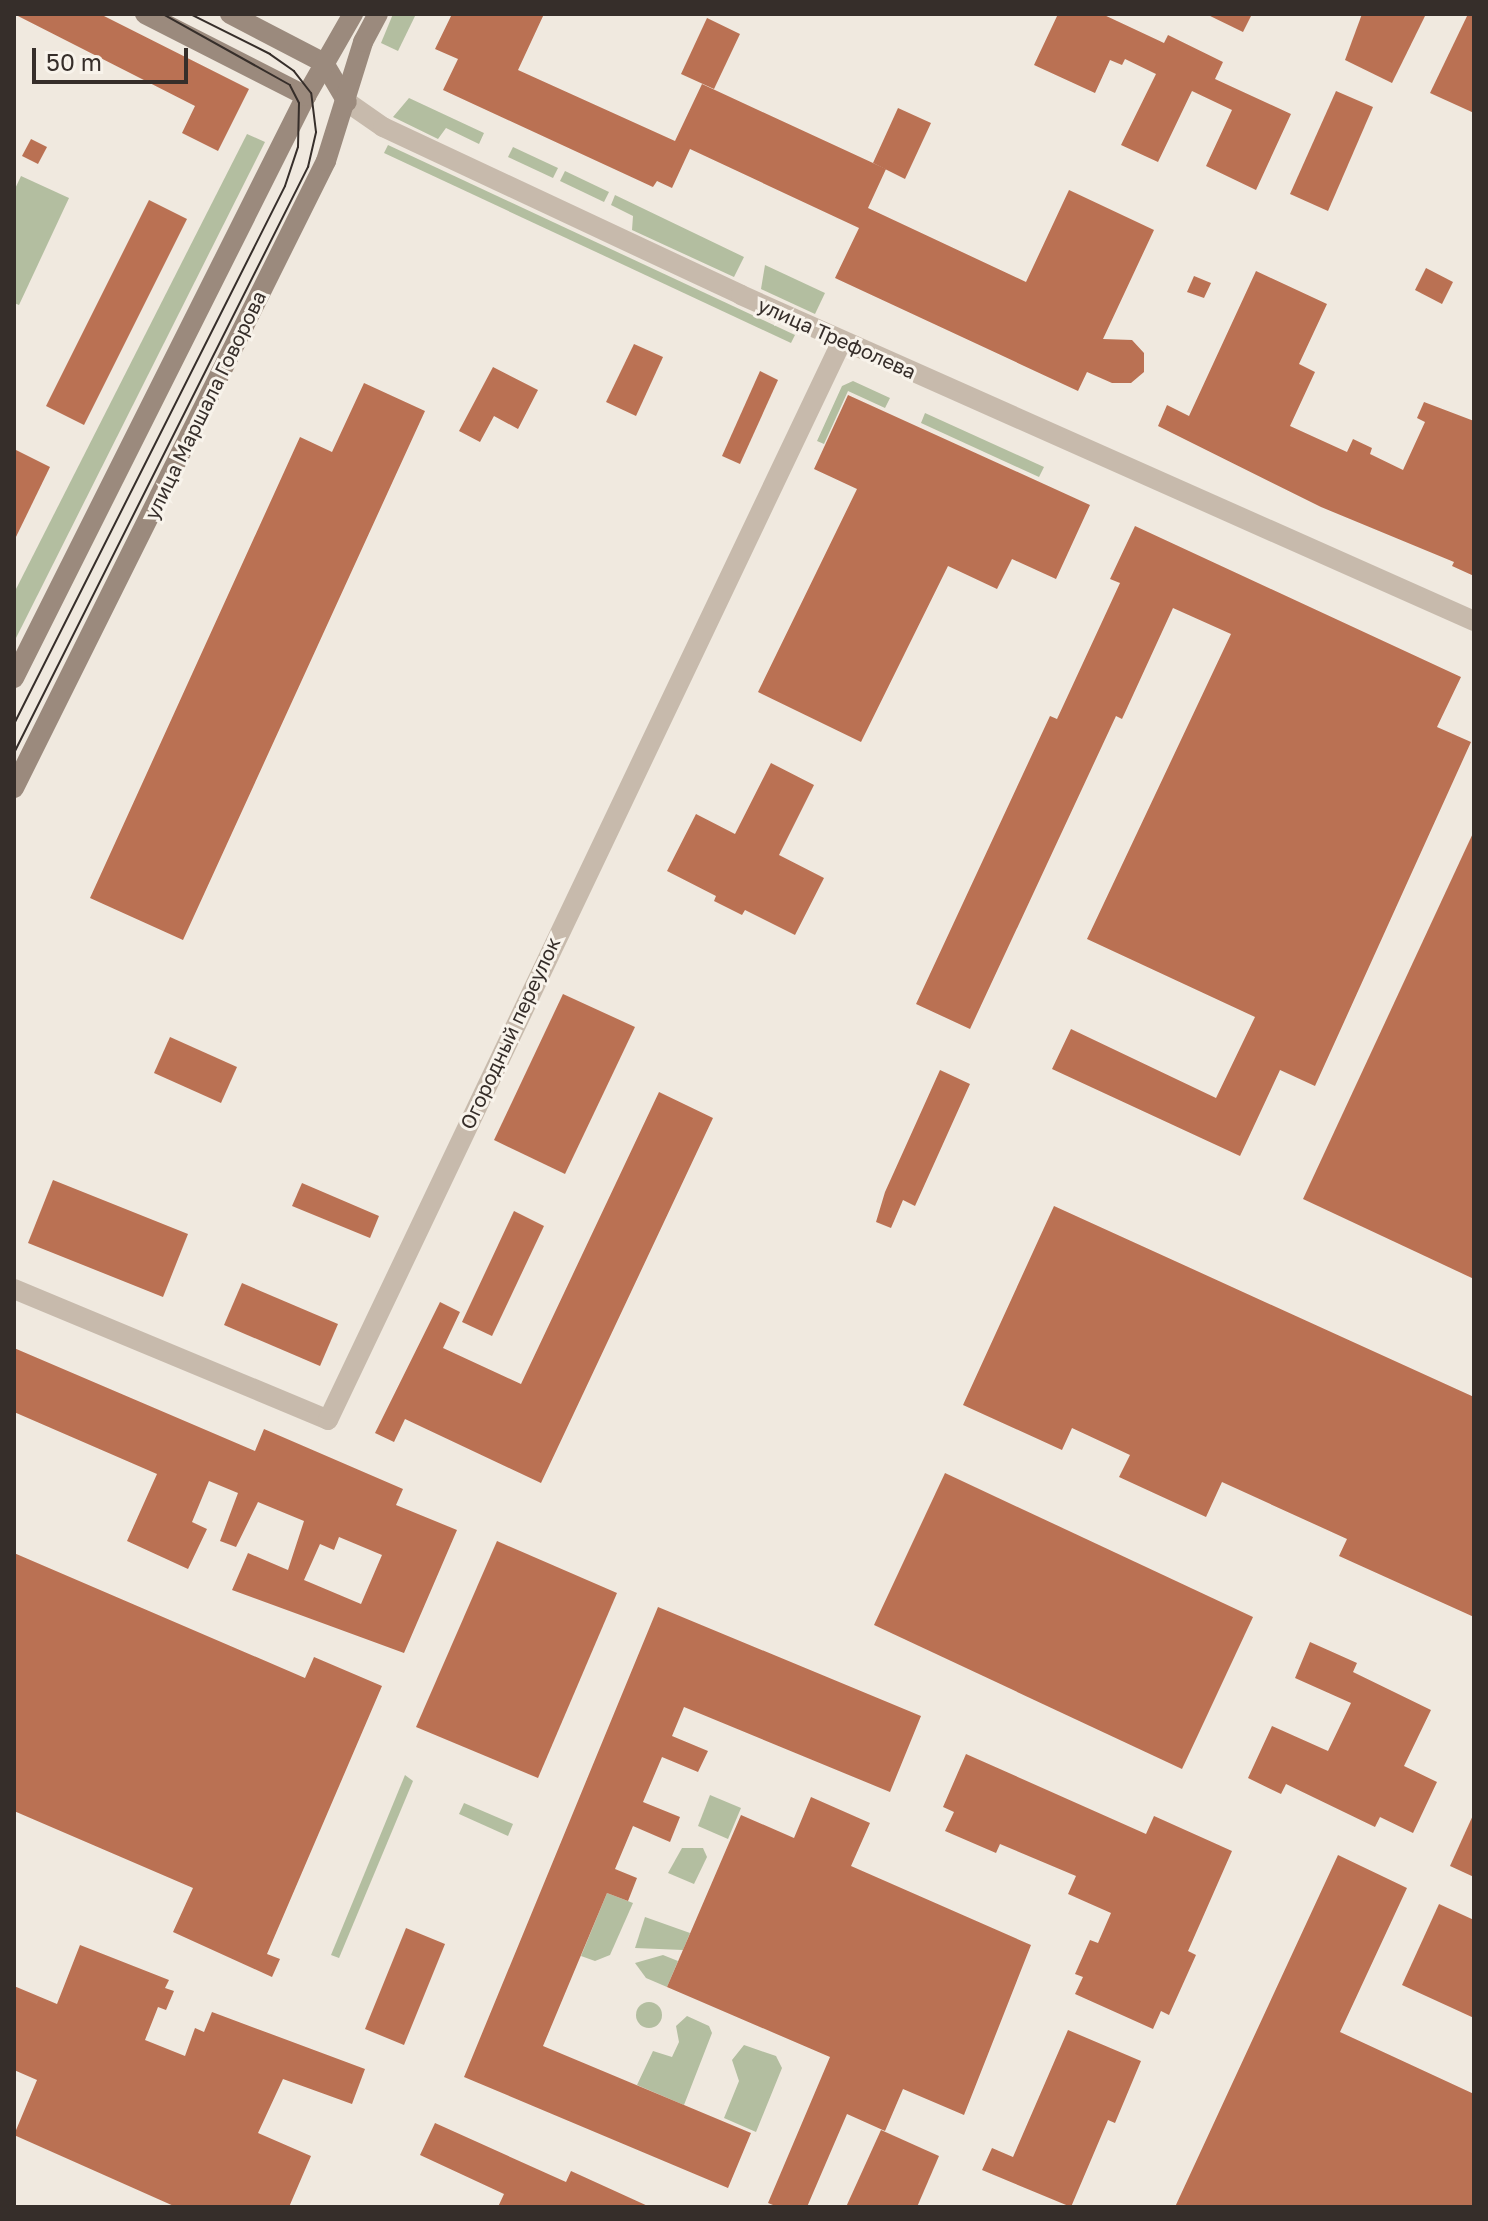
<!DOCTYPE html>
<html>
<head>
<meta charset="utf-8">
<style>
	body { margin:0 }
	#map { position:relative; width:1488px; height:2221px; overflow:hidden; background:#f0e9df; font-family:"Golos Text",sans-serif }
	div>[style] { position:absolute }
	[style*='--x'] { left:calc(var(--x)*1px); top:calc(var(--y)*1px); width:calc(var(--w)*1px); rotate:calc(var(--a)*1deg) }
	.green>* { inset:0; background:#b3bea0 }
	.round { border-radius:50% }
	.building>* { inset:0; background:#ba7153 }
	.street>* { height:20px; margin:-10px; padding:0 10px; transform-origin:10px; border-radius:10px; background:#c7baac }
	.secondary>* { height:20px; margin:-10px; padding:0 10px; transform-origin:10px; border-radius:10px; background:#9b8a7d }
	.tram>* { height:2px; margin:-1px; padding:0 1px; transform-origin:1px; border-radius:1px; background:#362e2a }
	span { translate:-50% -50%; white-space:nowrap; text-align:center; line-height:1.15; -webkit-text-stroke:6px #f8f3eb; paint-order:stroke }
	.street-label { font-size:20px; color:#362e2a }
	.frame { position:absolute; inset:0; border:16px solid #362e2a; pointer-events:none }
	.scale { position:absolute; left:32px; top:48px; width:156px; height:36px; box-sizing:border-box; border:4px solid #362e2a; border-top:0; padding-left:10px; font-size:24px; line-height:28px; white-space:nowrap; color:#362e2a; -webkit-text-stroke:6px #f8f3eb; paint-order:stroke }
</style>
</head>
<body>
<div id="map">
	<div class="green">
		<div style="clip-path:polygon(393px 14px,416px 14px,398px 51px,381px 43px)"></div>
		<div style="clip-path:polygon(409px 98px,484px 133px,479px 144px,446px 128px,438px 139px,393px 117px)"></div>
		<div style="clip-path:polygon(247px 134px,265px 142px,14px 642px,14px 593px)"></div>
		<div style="clip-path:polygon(388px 145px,795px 335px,791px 343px,384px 153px)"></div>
		<div style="clip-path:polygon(513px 147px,558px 168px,553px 178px,508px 157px)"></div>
		<div style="clip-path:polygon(565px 171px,609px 192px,604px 202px,560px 181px)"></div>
		<div style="clip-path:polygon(21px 176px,69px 198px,19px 305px,14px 303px,14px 191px)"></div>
		<div style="clip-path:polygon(615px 195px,744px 257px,734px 277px,632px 230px,633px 216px,611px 205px)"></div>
		<div style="clip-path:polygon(765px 265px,825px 293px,815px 314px,761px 289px)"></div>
		<div style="clip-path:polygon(853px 381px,890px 398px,885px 408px,848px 391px,824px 444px,817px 441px,842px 386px)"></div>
		<div style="clip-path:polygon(925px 413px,1044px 467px,1039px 477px,921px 423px)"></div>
		<div style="clip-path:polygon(405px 1775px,413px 1781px,339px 1958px,331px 1955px)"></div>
		<div style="clip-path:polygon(710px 1795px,741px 1808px,728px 1839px,698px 1826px)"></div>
		<div style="clip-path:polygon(464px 1803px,513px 1824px,508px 1836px,459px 1814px)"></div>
		<div style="clip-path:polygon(682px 1848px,703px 1848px,707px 1857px,694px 1884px,668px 1873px)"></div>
		<div style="clip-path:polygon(607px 1893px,633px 1903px,610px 1955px,595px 1961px,581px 1956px)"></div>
		<div style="clip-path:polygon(645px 1917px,690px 1933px,683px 1950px,635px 1948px)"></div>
		<div style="clip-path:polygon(663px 1955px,678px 1961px,667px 1987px,646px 1978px,635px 1963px)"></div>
		<div class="round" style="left:636px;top:2002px;width:26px;height:26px"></div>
		<div style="clip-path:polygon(687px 2016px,709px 2026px,712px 2033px,684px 2105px,637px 2085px,653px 2051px,672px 2057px,679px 2042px,676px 2026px)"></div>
		<div style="clip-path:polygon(744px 2045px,776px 2056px,782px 2068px,756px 2132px,724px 2118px,739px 2081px,732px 2060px)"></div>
	</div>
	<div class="building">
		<div style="clip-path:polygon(14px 14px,100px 14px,249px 89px,218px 151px,182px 133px,195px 106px)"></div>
		<div style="clip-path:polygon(452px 14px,544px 14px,518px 70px,675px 141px,702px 84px,886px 169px,868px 208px,1026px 282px,1069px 190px,1154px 230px,1103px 339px,1132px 340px,1144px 353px,1144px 372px,1131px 383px,1112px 383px,1087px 372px,1078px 391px,835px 278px,859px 228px,690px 149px,672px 188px,657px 181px,653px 187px,443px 90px,458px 59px,435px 49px)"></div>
		<div style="clip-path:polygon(1058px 14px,1102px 14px,1164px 43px,1168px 35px,1223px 62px,1215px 79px,1291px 114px,1256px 190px,1206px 166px,1232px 110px,1192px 91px,1158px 162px,1121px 145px,1156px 74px,1125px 59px,1122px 65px,1110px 60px,1095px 93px,1034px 65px)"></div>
		<div style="clip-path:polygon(1206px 14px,1252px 14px,1243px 32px)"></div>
		<div style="clip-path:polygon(1362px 14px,1426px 14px,1392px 83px,1345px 60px)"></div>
		<div style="clip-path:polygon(1468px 14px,1474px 14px,1474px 113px,1430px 93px)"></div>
		<div style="clip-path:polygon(707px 18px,740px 34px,714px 89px,681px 74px)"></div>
		<div style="clip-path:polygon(1336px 91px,1373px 107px,1328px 211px,1290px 194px)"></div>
		<div style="clip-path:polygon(898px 108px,931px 123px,905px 179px,873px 163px)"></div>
		<div style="clip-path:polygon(31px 139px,47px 147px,38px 164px,22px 156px)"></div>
		<div style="clip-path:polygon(149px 200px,187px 219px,84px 425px,46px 406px)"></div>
		<div style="clip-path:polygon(1426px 268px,1453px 282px,1442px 304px,1415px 290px)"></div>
		<div style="clip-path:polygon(1256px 271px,1327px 304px,1299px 364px,1315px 372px,1290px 426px,1347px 452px,1353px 439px,1372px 448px,1370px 454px,1403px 470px,1425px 422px,1417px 418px,1424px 402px,1474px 421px,1474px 576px,1452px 566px,1454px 562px,1321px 507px,1158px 426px,1167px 405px,1189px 416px)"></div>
		<div style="clip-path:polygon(1194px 276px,1211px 283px,1204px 298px,1187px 292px)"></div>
		<div style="clip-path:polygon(634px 344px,663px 357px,636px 416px,606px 402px)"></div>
		<div style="clip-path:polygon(493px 367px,538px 390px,518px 429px,494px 416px,480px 442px,459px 431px)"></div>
		<div style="clip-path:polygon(760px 371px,778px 380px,740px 464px,722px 456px)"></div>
		<div style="clip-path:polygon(364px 383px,425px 411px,183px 940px,90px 898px,300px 437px,332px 452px)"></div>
		<div style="clip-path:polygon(848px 395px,1090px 505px,1056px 579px,1012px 559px,997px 589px,948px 566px,861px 742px,758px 692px,857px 489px,814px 469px)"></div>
		<div style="clip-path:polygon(14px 449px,50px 467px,14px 541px)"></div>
		<div style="clip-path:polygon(1135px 526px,1461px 677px,1437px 727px,1471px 742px,1315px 1086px,1280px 1070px,1240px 1156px,1052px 1069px,1071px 1029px,1216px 1098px,1255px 1017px,1087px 939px,1231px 634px,1173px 608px,1122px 719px,1116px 716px,970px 1029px,916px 1004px,1050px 716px,1057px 719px,1120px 583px,1110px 579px)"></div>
		<div style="clip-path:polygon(771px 763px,814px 785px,779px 855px,824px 878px,795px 935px,745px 910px,742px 915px,714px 901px,716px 896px,667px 871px,696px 814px,735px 834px)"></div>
		<div style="clip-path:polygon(1474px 831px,1474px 1279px,1303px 1199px)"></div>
		<div style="clip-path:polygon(563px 994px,635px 1027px,565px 1174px,494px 1140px)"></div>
		<div style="clip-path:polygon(170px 1037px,237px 1067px,221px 1103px,154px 1073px)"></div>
		<div style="clip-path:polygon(940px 1070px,970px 1084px,915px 1206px,903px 1200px,891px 1228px,876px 1222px,885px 1192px)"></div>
		<div style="clip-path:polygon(659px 1092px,713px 1118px,541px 1483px,405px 1419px,394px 1442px,375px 1433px,440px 1302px,460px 1312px,443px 1348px,521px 1384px)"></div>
		<div style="clip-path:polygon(53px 1180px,188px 1234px,163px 1297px,28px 1243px)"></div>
		<div style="clip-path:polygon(302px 1183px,379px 1216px,370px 1238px,292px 1206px)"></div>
		<div style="clip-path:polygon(1054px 1206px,1474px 1397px,1474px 1617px,1339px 1556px,1347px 1539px,1222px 1482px,1206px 1517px,1119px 1477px,1130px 1455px,1072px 1428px,1062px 1450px,963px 1405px)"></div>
		<div style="clip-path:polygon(514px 1211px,544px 1226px,492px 1336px,462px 1322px)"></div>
		<div style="clip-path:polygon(242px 1283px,338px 1324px,320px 1366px,224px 1325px)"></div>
		<div style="clip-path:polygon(evenodd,14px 1348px,255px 1451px,264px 1429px,403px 1489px,396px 1505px,457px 1530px,404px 1653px,232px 1590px,248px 1553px,288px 1570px,304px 1521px,258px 1502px,236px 1547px,220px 1541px,238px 1493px,209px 1481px,192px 1522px,207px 1529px,188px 1569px,127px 1541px,157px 1474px,14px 1412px,14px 1348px,339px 1537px,382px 1555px,361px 1604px,304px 1580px,320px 1544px,334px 1550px,339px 1537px)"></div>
		<div style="clip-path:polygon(945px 1473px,1253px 1617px,1182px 1769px,874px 1625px)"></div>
		<div style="clip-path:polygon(497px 1541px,617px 1593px,538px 1778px,416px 1727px)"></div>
		<div style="clip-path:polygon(14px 1553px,305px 1678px,314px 1657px,382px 1686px,267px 1954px,280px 1959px,272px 1977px,173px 1932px,193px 1888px,14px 1811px)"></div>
		<div style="clip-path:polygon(658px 1607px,921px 1716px,890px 1792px,684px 1707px,672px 1736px,708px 1751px,698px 1772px,662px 1757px,643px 1802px,680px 1817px,670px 1842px,633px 1826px,615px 1869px,637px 1878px,628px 1901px,607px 1893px,543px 2046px,751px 2133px,728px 2188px,464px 2077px)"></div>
		<div style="clip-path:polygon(1310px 1642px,1357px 1663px,1353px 1672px,1431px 1710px,1404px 1766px,1437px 1782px,1413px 1833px,1380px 1817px,1375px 1827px,1286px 1784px,1281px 1794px,1248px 1778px,1272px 1726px,1328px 1751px,1351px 1703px,1295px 1678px)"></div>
		<div style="clip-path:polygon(966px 1754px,1146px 1834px,1154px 1816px,1232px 1851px,1188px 1951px,1196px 1955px,1169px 2015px,1161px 2011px,1153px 2029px,1075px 1994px,1083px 1977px,1075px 1974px,1090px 1940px,1098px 1943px,1111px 1913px,1068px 1894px,1076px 1876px,1000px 1844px,996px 1853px,945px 1831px,954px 1812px,943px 1807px)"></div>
		<div style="clip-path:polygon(811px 1797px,870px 1823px,851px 1866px,1031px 1945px,964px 2115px,903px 2089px,885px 2131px,847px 2114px,807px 2207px,778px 2207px,768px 2203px,830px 2057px,667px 1987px,741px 1815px,794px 1838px)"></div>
		<div style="clip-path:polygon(1474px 1813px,1474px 1877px,1450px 1866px)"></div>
		<div style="clip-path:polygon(1338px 1855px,1407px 1888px,1340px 2032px,1474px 2094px,1474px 2207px,1175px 2207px)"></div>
		<div style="clip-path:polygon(1439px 1904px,1474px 1920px,1474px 2018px,1402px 1985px)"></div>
		<div style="clip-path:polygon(406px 1928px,445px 1944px,404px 2045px,365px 2029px)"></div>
		<div style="clip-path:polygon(80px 1945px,169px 1980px,165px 1988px,174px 1991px,166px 2010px,158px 2007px,145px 2040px,185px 2056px,195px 2028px,204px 2032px,212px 2012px,365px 2069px,352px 2104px,283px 2079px,258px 2133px,311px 2156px,289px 2207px,176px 2207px,14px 2135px,37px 2080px,14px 2070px,14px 1986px,57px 2004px)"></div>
		<div style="clip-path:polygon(1068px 2030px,1141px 2061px,1115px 2123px,1108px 2120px,1071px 2207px,982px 2170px,992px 2148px,1013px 2157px)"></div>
		<div style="clip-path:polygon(435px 2123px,566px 2182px,571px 2171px,650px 2207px,498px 2207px,504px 2194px,420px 2155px)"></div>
		<div style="clip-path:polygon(881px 2130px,939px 2156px,917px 2207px,846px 2207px)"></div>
	</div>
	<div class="street">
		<div style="--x:347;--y:102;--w:44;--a:34.8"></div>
		<div style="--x:383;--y:127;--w:395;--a:25.1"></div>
		<div style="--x:741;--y:295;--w:802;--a:23.98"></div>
		<div style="--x:14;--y:1289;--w:340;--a:22.6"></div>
		<div style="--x:328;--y:1420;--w:1195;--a:-64.53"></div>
	</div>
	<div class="secondary">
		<div style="--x:145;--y:14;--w:181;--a:27"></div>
		<div style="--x:230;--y:14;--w:106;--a:27.5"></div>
		<div style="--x:324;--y:63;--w:45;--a:59.5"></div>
		<div style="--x:14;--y:678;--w:651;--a:-63.36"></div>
		<div style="--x:306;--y:96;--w:95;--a:-60.2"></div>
		<div style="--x:14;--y:788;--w:700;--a:-63.54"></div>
		<div style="--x:326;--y:161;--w:125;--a:-72.7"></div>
		<div style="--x:363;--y:42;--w:32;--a:-62"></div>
	</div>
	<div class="tram">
		<div style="--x:14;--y:724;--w:602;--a:-63.26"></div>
		<div style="--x:285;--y:186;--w:41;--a:-71.6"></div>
		<div style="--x:298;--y:147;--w:44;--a:-88.7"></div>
		<div style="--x:299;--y:103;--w:20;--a:-117"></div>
		<div style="--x:290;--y:85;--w:145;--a:-150.8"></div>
		<div style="--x:14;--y:753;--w:656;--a:-63.36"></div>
		<div style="--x:308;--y:167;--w:36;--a:-77"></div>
		<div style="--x:316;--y:132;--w:39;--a:-97"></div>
		<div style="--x:311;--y:93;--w:28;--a:-128"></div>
		<div style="--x:294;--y:71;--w:29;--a:-145"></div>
		<div style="--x:270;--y:54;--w:89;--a:-153.4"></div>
	</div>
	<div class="street-label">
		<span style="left:837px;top:338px;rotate:24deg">улица Трефолева</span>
		<span style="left:205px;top:405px;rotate:-64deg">улица Маршала Говорова</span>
		<span style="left:510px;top:1033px;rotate:-65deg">Огородный переулок</span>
	</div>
	<div class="frame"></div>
	<div class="scale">50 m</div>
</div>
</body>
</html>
